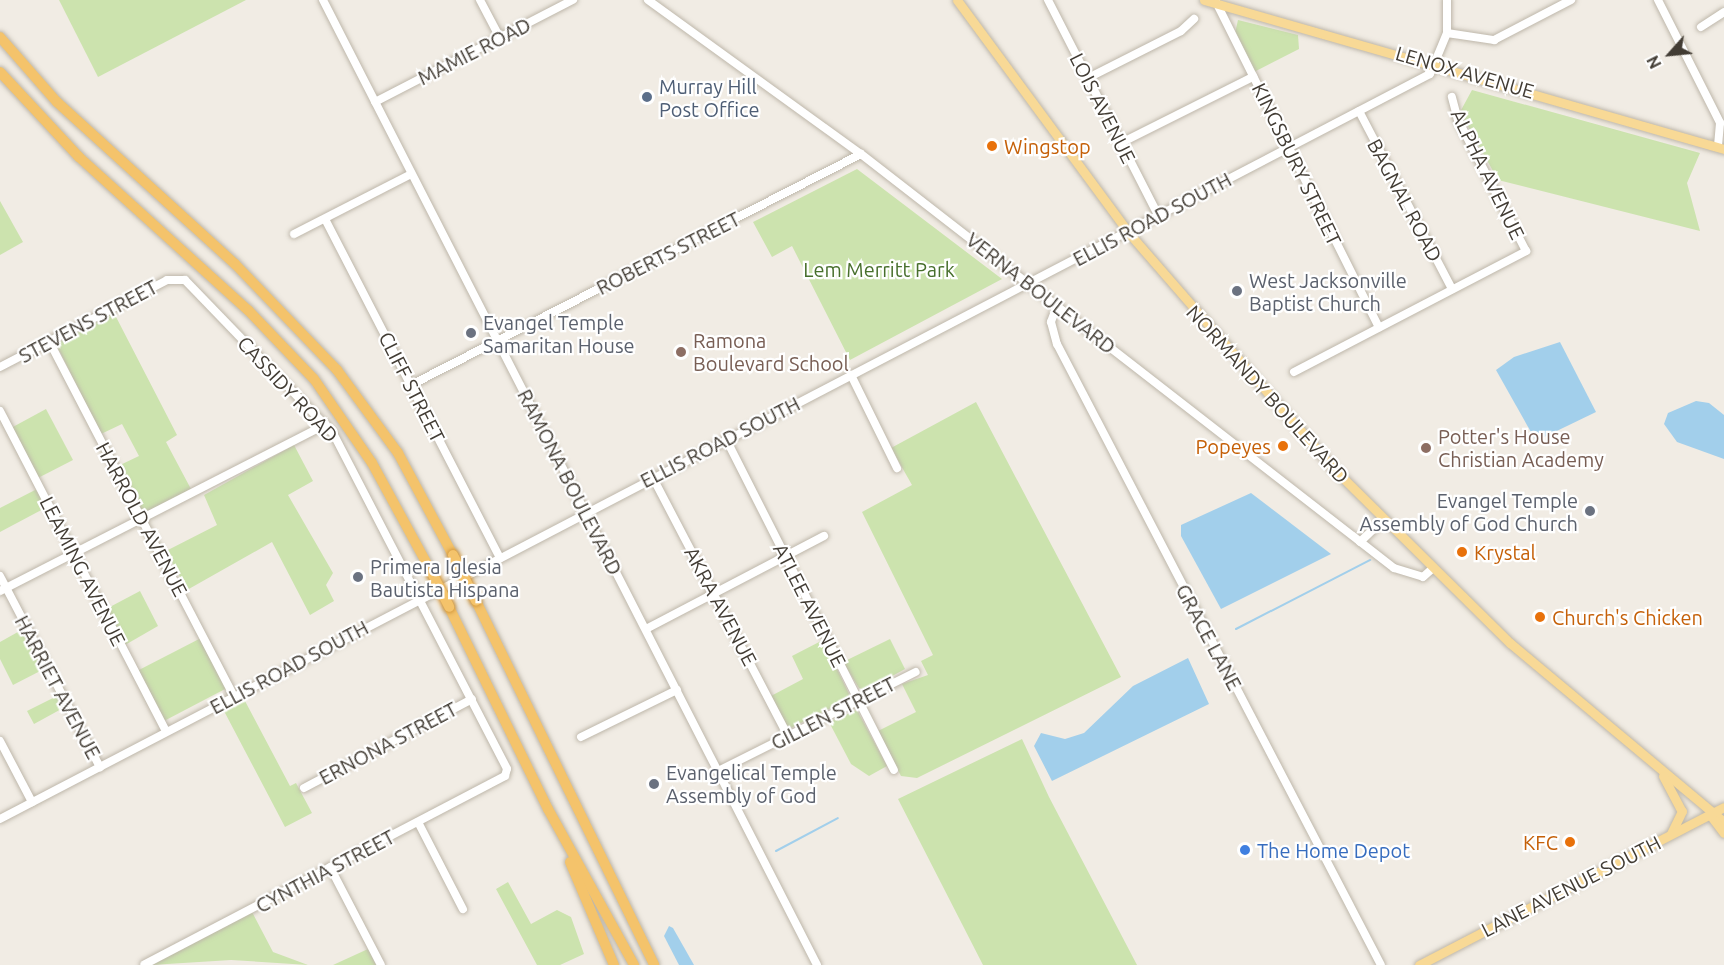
<!DOCTYPE html>
<html>
<head>
<meta charset="utf-8">
<style>
	body { margin:0 }
	#map { position:relative; width:1724px; height:965px; overflow:hidden; background:#f1ece4; font-family:Ubuntu,sans-serif }
	div>[style] { position:absolute }
	[style*='--x'] { left:calc(var(--x)*1px); top:calc(var(--y)*1px); width:calc(var(--w)*1px); rotate:calc(var(--a)*1deg) }
	.green>* { inset:0; background:#cce3ae }
	.water>* { inset:0; background:#a2cfeb }
	.stream>* { height:2px; margin:-1px; padding:0 1px; transform-origin:1px; border-radius:1px; background:#a2cfeb }
	.roads { filter:drop-shadow(0 0 2px #beb7aa) drop-shadow(0 0 2px #beb7aa) }
	.minor>* { height:8px; margin:-4px; padding:0 4px; transform-origin:4px; border-radius:4px; background:#fff }
	.major>* { height:9px; margin:-4.5px; padding:0 4.5px; transform-origin:4.5px; border-radius:4.5px; background:#f8d996 }
	.highway>* { height:10px; margin:-5px; padding:0 5px; transform-origin:5px; border-radius:5px; background:#f4c36b }
	.bridges { filter:drop-shadow(0 0 2px #d3983c) drop-shadow(0 0 2px #d3983c) }
	.highway-bridge>* { height:10px; margin:-5px; padding:0 5px; transform-origin:5px; border-radius:5px; background:#f4c36b }
	.dots>* { width:16px; height:16px; translate:-50% -50%; box-sizing:border-box; border:3px solid #fff; border-radius:50% }
	span { translate:-50% -50%; white-space:nowrap; text-align:center; line-height:1.15; -webkit-text-stroke:4.5px #fff; paint-order:stroke }
	.street-label { font-size:20px; color:#423c34 }
	.service-label { font-size:20px; color:#4e5e75 }
	.left { translate:0 -50%; text-align:left }
	.food-label { font-size:20px; color:#c56008 }
	.right { translate:-100% -50%; text-align:right }
	.park-label { font-size:20px; color:#476f2c }
	.worship-label { font-size:20px; color:#5b616d }
	.education-label { font-size:20px; color:#785e54 }
	.shop-label { font-size:20px; color:#366cbe }
	.north { position:absolute; left:1640px; top:24px; width:60px; height:60px; -webkit-text-stroke:4px #fff; paint-order:stroke; rotate:243deg; font-size:16px; font-weight:700; line-height:24px; text-align:center; color:#423c34 }
	.north::after { content:''; display:block; margin:auto; width:21px; height:27px; background:#423c34; clip-path:polygon(50% 0,100% 100%,50% 72%,0 100%) }
</style>
</head>
<body>
<div id="map">
	<div class="green">
		<div style="clip-path:polygon(59px 0,246px 0,98px 77px)"></div>
		<div style="clip-path:polygon(1238px 20px,1298px 35px,1299px 49px,1254px 72px,1235px 33px)"></div>
		<div style="clip-path:polygon(1472px 90px,1700px 153px,1687px 183px,1700px 231px,1498px 180px,1460px 112px)"></div>
		<div style="clip-path:polygon(857px 169px,1002px 279px,850px 360px,792px 246px,772px 257px,753px 222px)"></div>
		<div style="clip-path:polygon(0 201px,23px 242px,0 255px)"></div>
		<div style="clip-path:polygon(114px 313px,177px 435px,166px 442px,192px 491px,148px 515px,141px 512px,118px 466px,139px 456px,122px 424px,101px 434px,58px 348px,59px 342px)"></div>
		<div style="clip-path:polygon(976px 402px,1121px 677px,917px 778px,901px 776px,878px 731px,916px 712px,902px 684px,928px 675px,921px 661px,933px 655px,862px 512px,912px 485px,891px 448px)"></div>
		<div style="clip-path:polygon(46px 409px,73px 460px,38px 478px,11px 428px)"></div>
		<div style="clip-path:polygon(294px 445px,313px 481px,288px 495px,333px 573px,326px 585px,334px 601px,310px 615px,272px 542px,187px 590px,166px 551px,217px 525px,204px 495px)"></div>
		<div style="clip-path:polygon(37px 489px,47px 507px,0 532px,0 508px)"></div>
		<div style="clip-path:polygon(140px 591px,158px 626px,125px 645px,106px 609px)"></div>
		<div style="clip-path:polygon(25px 628px,46px 668px,13px 685px,0 659px,0 642px)"></div>
		<div style="clip-path:polygon(201px 638px,227px 688px,164px 721px,137px 671px)"></div>
		<div style="clip-path:polygon(890px 639px,905px 669px,865px 691px,859px 688px,843px 662px)"></div>
		<div style="clip-path:polygon(823px 640px,851px 698px,789px 729px,771px 696px,803px 679px,792px 656px)"></div>
		<div style="clip-path:polygon(59px 695px,65px 707px,34px 724px,27px 711px)"></div>
		<div style="clip-path:polygon(245px 701px,290px 786px,296px 783px,312px 813px,285px 827px,224px 711px)"></div>
		<div style="clip-path:polygon(857px 710px,887px 766px,869px 776px,851px 764px,829px 722px)"></div>
		<div style="clip-path:polygon(1022px 739px,1049px 797px,1137px 965px,983px 965px,898px 799px)"></div>
		<div style="clip-path:polygon(508px 882px,531px 924px,557px 910px,571px 917px,584px 954px,560px 965px,537px 965px,496px 889px)"></div>
		<div style="clip-path:polygon(252px 912px,273px 952px,308px 965px,231px 960px,151px 965px)"></div>
		<div style="clip-path:polygon(368px 949px,376px 965px,333px 965px)"></div>
	</div>
	<div class="water">
		<div style="clip-path:polygon(1560px 342px,1596px 412px,1536px 441px,1496px 370px,1514px 357px)"></div>
		<div style="clip-path:polygon(1696px 401px,1709px 403px,1724px 415px,1724px 459px,1677px 442px,1664px 424px,1668px 413px)"></div>
		<div style="clip-path:polygon(1251px 493px,1331px 554px,1221px 609px,1181px 536px,1181px 525px)"></div>
		<div style="clip-path:polygon(1188px 658px,1209px 704px,1052px 781px,1034px 746px,1041px 733px,1065px 739px,1084px 733px,1133px 686px)"></div>
		<div style="clip-path:polygon(669px 926px,673px 928px,694px 965px,679px 965px,664px 936px)"></div>
	</div>
	<div class="stream">
		<div style="--x:1236;--y:629;--w:151;--a:-27.2"></div>
		<div style="--x:776;--y:851;--w:70;--a:-28"></div>
	</div>
	<div class="roads">
		<div class="minor">
			<div style="--x:323;--y:0;--w:1084;--a:62.89"></div>
			<div style="--x:480;--y:0;--w:43;--a:62.2"></div>
			<div style="--x:648;--y:0;--w:263;--a:35.9"></div>
			<div style="--x:861;--y:154;--w:675;--a:37.84"></div>
			<div style="--x:1394;--y:568;--w:30;--a:17"></div>
			<div style="--x:1423;--y:577;--w:12;--a:-42"></div>
			<div style="--x:1048;--y:0;--w:242;--a:62.9"></div>
			<div style="--x:1658;--y:0;--w:138;--a:63.2"></div>
			<div style="--x:1720;--y:123;--w:24;--a:95"></div>
			<div style="--x:1216;--y:2;--w:364;--a:63.4"></div>
			<div style="--x:1701;--y:27;--w:27;--a:-33"></div>
			<div style="--x:1447;--y:33;--w:48;--a:8.5"></div>
			<div style="--x:1494;--y:40;--w:87;--a:-27.5"></div>
			<div style="--x:1088;--y:78;--w:104;--a:-26.8"></div>
			<div style="--x:1181;--y:31;--w:18;--a:-43"></div>
			<div style="--x:375;--y:102;--w:223;--a:-27.3"></div>
			<div style="--x:1359;--y:111;--w:201;--a:62.4"></div>
			<div style="--x:1121;--y:143;--w:148;--a:-26.6"></div>
			<div style="--x:325;--y:219;--w:379;--a:62.7"></div>
			<div style="--x:294;--y:234;--w:131;--a:-27.1"></div>
			<div style="--x:1057;--y:306;--w:17;--a:111"></div>
			<div style="--x:1051;--y:322;--w:23;--a:75"></div>
			<div style="--x:1057;--y:344;--w:700;--a:62.45"></div>
			<div style="--x:49;--y:341;--w:400;--a:62.5"></div>
			<div style="--x:0;--y:367;--w:188;--a:-27.5"></div>
			<div style="--x:167;--y:280;--w:18;--a:0"></div>
			<div style="--x:185;--y:280;--w:213;--a:46"></div>
			<div style="--x:333;--y:433;--w:378;--a:62.6"></div>
			<div style="--x:507;--y:769;--w:7;--a:106"></div>
			<div style="--x:505;--y:776;--w:407;--a:152.4"></div>
			<div style="--x:1294;--y:372;--w:262;--a:-27.5"></div>
			<div style="--x:1526;--y:251;--w:148;--a:-117.4"></div>
			<div style="--x:1458;--y:120;--w:24;--a:-105"></div>
			<div style="--x:851;--y:375;--w:104;--a:63.7"></div>
			<div style="--x:411;--y:385;--w:506;--a:-27.17"></div>
			<div style="--x:0;--y:411;--w:360;--a:62.6"></div>
			<div style="--x:726;--y:439;--w:371;--a:63.1"></div>
			<div style="--x:652;--y:476;--w:293;--a:62.4"></div>
			<div style="--x:1360;--y:542;--w:32;--a:-44"></div>
			<div style="--x:0;--y:576;--w:216;--a:62.4"></div>
			<div style="--x:0;--y:591;--w:366;--a:-27.1"></div>
			<div style="--x:646;--y:629;--w:201;--a:-27.6"></div>
			<div style="--x:581;--y:737;--w:107;--a:-26.1"></div>
			<div style="--x:0;--y:741;--w:69;--a:62.3"></div>
			<div style="--x:718;--y:771;--w:221;--a:-26.6"></div>
			<div style="--x:304;--y:788;--w:190;--a:-27.9"></div>
			<div style="--x:0;--y:819;--w:1612;--a:-27.52"></div>
			<div style="--x:1430;--y:74;--w:44;--a:-67.5"></div>
			<div style="--x:1447;--y:33;--w:33;--a:-90"></div>
			<div style="--x:418;--y:822;--w:98;--a:62.7"></div>
			<div style="--x:330;--y:867;--w:110;--a:62.5"></div>
		</div>
		<div class="major">
			<div style="--x:957;--y:0;--w:288;--a:53.6"></div>
			<div style="--x:1128;--y:232;--w:311;--a:49"></div>
			<div style="--x:1332;--y:467;--w:250;--a:44.7"></div>
			<div style="--x:1510;--y:643;--w:279;--a:39.9"></div>
			<div style="--x:1204;--y:0;--w:541;--a:15.99"></div>
			<div style="--x:1663;--y:776;--w:40;--a:62"></div>
			<div style="--x:1682;--y:811;--w:25;--a:116"></div>
			<div style="--x:1711;--y:816;--w:21;--a:53"></div>
			<div style="--x:1419;--y:965;--w:343;--a:-27.4"></div>
		</div>
		<div class="highway">
			<div style="--x:0;--y:37;--w:86;--a:48.8"></div>
			<div style="--x:57;--y:102;--w:241;--a:42.3"></div>
			<div style="--x:235;--y:264;--w:147;--a:46.1"></div>
			<div style="--x:337;--y:370;--w:103;--a:53.7"></div>
			<div style="--x:398;--y:453;--w:116;--a:61.7"></div>
			<div style="--x:0;--y:72;--w:116;--a:47.1"></div>
			<div style="--x:79;--y:157;--w:228;--a:42.2"></div>
			<div style="--x:248;--y:310;--w:95;--a:46.3"></div>
			<div style="--x:314;--y:379;--w:102;--a:55.4"></div>
			<div style="--x:372;--y:463;--w:125;--a:61.4"></div>
			<div style="--x:476;--y:601;--w:405;--a:63.9"></div>
			<div style="--x:449;--y:607;--w:225;--a:63.9"></div>
			<div style="--x:548;--y:809;--w:178;--a:61.1"></div>
			<div style="--x:570;--y:862;--w:112;--a:66.9"></div>
		</div>
	</div>
	<div class="bridges">
		<div class="highway-bridge">
			<div style="--x:453;--y:555;--w:51;--a:63.4"></div>
			<div style="--x:432;--y:573;--w:38;--a:63"></div>
		</div>
	</div>
	<div class="dots">
		<div style="left:647px;top:97px;background:#5c6f8a"></div>
		<div style="left:992px;top:146px;background:#e8710a"></div>
		<div style="left:1237px;top:291px;background:#6b7280"></div>
		<div style="left:471px;top:333px;background:#6b7280"></div>
		<div style="left:681px;top:352px;background:#8d6e63"></div>
		<div style="left:1283px;top:446px;background:#e8710a"></div>
		<div style="left:1426px;top:448px;background:#8d6e63"></div>
		<div style="left:1590px;top:511px;background:#6b7280"></div>
		<div style="left:1462px;top:552px;background:#e8710a"></div>
		<div style="left:358px;top:577px;background:#6b7280"></div>
		<div style="left:1540px;top:617px;background:#e8710a"></div>
		<div style="left:654px;top:784px;background:#6b7280"></div>
		<div style="left:1570px;top:842px;background:#e8710a"></div>
		<div style="left:1245px;top:850px;background:#3f7fe0"></div>
	</div>
	<div class="street-label">
		<span style="left:474px;top:51px;rotate:-27deg">MAMIE ROAD</span>
		<span style="left:1465px;top:72px;rotate:16deg">LENOX AVENUE</span>
		<span style="left:1103px;top:108px;rotate:63deg">LOIS AVENUE</span>
		<span style="left:1297px;top:164px;rotate:64deg">KINGSBURY STREET</span>
		<span style="left:1488px;top:174px;rotate:64deg">ALPHA AVENUE</span>
		<span style="left:1405px;top:200px;rotate:62deg">BAGNAL ROAD</span>
		<span style="left:1152px;top:219px;rotate:-28deg">ELLIS ROAD SOUTH</span>
		<span style="left:668px;top:253px;rotate:-27deg">ROBERTS STREET</span>
		<span style="left:1041px;top:293px;rotate:38deg">VERNA BOULEVARD</span>
		<span style="left:88px;top:321px;rotate:-28deg">STEVENS STREET</span>
		<span style="left:412px;top:387px;rotate:63deg">CLIFF STREET</span>
		<span style="left:288px;top:389px;rotate:47deg">CASSIDY ROAD</span>
		<span style="left:1268px;top:394px;rotate:48deg">NORMANDY BOULEVARD</span>
		<span style="left:720px;top:442px;rotate:-27deg">ELLIS ROAD SOUTH</span>
		<span style="left:570px;top:482px;rotate:63deg">RAMONA BOULEVARD</span>
		<span style="left:142px;top:519px;rotate:62deg">HARROLD AVENUE</span>
		<span style="left:83px;top:571px;rotate:63deg">LEAMING AVENUE</span>
		<span style="left:810px;top:605px;rotate:63deg">ATLEE AVENUE</span>
		<span style="left:721px;top:606px;rotate:62deg">AKRA AVENUE</span>
		<span style="left:1209px;top:637px;rotate:62deg">GRACE LANE</span>
		<span style="left:289px;top:667px;rotate:-28deg">ELLIS ROAD SOUTH</span>
		<span style="left:58px;top:687px;rotate:62deg">HARRIET AVENUE</span>
		<span style="left:833px;top:713px;rotate:-27deg">GILLEN STREET</span>
		<span style="left:388px;top:743px;rotate:-28deg">ERNONA STREET</span>
		<span style="left:325px;top:871px;rotate:-28deg">CYNTHIA STREET</span>
		<span style="left:1571px;top:886px;rotate:-27deg">LANE AVENUE SOUTH</span>
	</div>
	<div class="service-label">
		<span class="left" style="left:659px;top:98px">Murray Hill<br>Post Office</span>
	</div>
	<div class="food-label">
		<span class="left" style="left:1004px;top:146px">Wingstop</span>
		<span class="right" style="left:1271px;top:446px">Popeyes</span>
		<span class="left" style="left:1474px;top:552px">Krystal</span>
		<span class="left" style="left:1552px;top:617px">Church's Chicken</span>
		<span class="right" style="left:1558px;top:842px">KFC</span>
	</div>
	<div class="park-label">
		<span style="left:879px;top:269px">Lem Merritt Park</span>
	</div>
	<div class="worship-label">
		<span class="left" style="left:1249px;top:292px">West Jacksonville<br>Baptist Church</span>
		<span class="left" style="left:483px;top:334px">Evangel Temple<br>Samaritan House</span>
		<span class="right" style="left:1578px;top:512px">Evangel Temple<br>Assembly of God Church</span>
		<span class="left" style="left:370px;top:578px">Primera Iglesia<br>Bautista Hispana</span>
		<span class="left" style="left:666px;top:784px">Evangelical Temple<br>Assembly of God</span>
	</div>
	<div class="education-label">
		<span class="left" style="left:693px;top:352px">Ramona<br>Boulevard School</span>
		<span class="left" style="left:1438px;top:448px">Potter's House<br>Christian Academy</span>
	</div>
	<div class="shop-label">
		<span class="left" style="left:1257px;top:850px">The Home Depot</span>
	</div>
	<div class="north">N</div>
</div>
</body>
</html>
